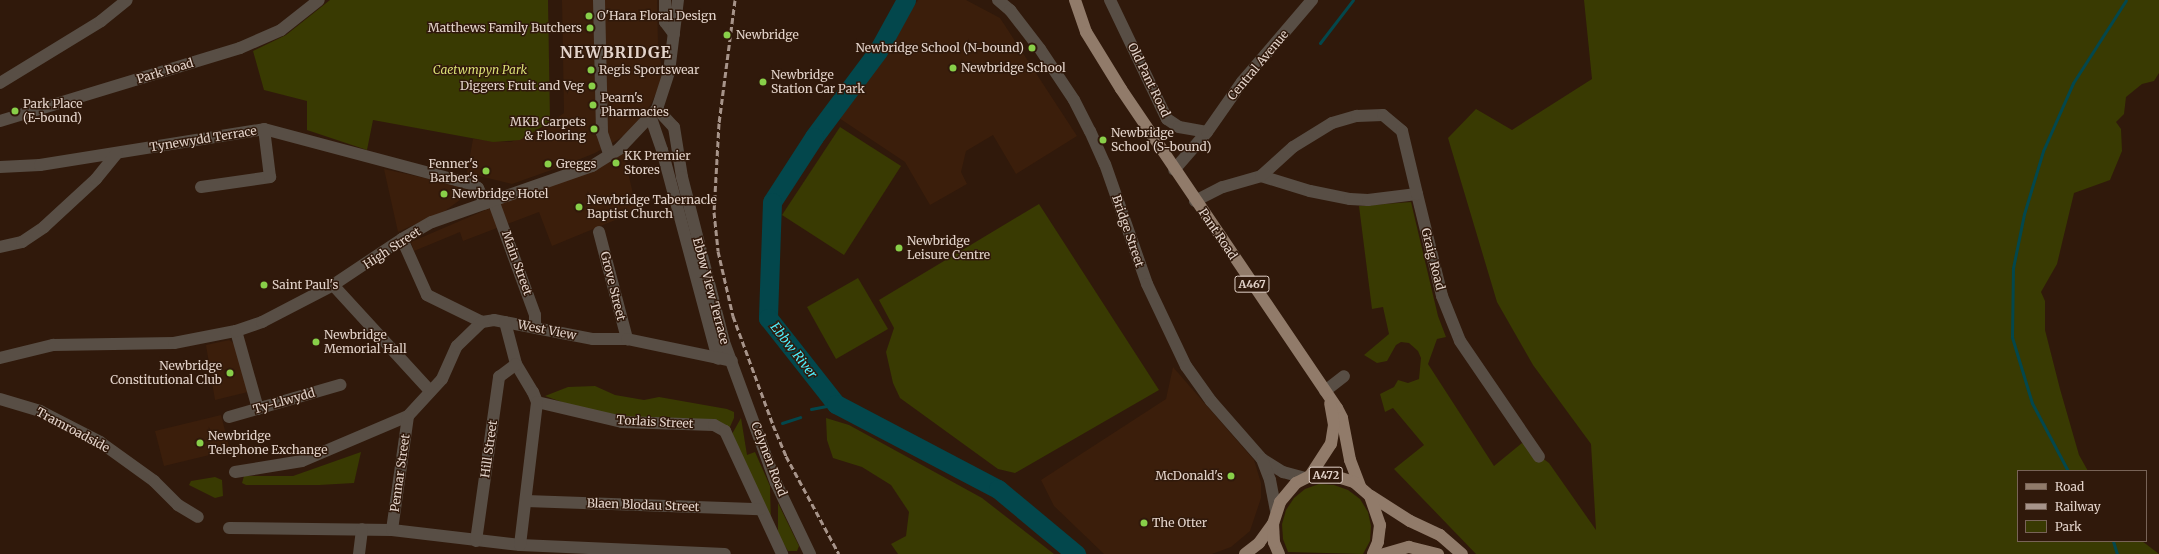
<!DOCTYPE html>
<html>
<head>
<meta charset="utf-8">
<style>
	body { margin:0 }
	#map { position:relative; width:2159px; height:554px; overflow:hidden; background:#30190b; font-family:Merriweather,serif }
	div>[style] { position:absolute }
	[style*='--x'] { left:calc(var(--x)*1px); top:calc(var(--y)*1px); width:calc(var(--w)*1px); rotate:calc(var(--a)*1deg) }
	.built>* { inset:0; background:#3b1e0b }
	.green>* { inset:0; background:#393a02 }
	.stream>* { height:3px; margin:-1.5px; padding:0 1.5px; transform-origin:1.5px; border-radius:1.5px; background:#03474c }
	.river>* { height:19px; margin:-9.5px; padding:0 9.5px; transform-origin:9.5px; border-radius:9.5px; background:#03474c }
	.minor>* { height:12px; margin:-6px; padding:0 6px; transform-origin:6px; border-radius:6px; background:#584e45 }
	.major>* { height:12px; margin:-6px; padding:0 6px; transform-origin:6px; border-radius:6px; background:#917b6a }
	.rail>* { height:3px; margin-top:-1.5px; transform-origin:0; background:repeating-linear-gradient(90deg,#a7948a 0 6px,transparent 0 9px) }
	.dots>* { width:11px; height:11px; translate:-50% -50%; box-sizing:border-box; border:2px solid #30190b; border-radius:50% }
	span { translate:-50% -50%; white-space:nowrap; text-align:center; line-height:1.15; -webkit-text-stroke:3px #30190b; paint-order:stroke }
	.shield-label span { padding:1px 3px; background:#30190b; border:1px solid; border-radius:3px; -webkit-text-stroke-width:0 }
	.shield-label { font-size:11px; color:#e3d3ca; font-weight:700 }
	.poi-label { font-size:12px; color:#e3d3ca }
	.left { translate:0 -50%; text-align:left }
	.right { translate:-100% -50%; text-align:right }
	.street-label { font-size:12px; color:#e3d3ca }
	.park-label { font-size:12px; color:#d9df74; font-style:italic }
	.water-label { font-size:13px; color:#4eeffd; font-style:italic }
	.district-label { font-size:16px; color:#e3d3ca; font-weight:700; letter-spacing:1px }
	.legend { position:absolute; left:2017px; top:470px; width:130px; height:72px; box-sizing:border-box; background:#30190b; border:1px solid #786357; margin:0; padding:5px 7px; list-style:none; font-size:12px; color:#e3d3ca }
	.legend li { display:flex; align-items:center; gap:8px; height:20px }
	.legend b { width:20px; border:1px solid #786357 }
</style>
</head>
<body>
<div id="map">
	<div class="built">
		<div style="clip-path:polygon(562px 0,657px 0,658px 44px,662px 70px,660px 84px,651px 104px,633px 128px,619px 139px,595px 153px,560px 167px,512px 184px,467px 173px,473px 139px,511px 142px,546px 126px,564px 113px)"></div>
		<div style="clip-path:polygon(918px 0,966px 0,1000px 18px,1077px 136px,1016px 174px,993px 135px,966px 151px,961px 172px,967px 184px,930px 205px,905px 162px,839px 118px)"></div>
		<div style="clip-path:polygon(623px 151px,637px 211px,552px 246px,539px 212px,463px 241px,460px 232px,414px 251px,411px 242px)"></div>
		<div style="clip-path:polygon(384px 169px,466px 187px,468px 194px,445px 211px,398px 232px)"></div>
		<div style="clip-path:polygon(229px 340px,234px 343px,248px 392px,215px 400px,206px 345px)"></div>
		<div style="clip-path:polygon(1173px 367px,1254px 460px,1261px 483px,1261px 498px,1250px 531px,1231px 547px,1212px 554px,1104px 554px,1054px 506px,1041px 480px,1166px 399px)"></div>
		<div style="clip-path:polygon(221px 415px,230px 450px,164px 466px,155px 431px)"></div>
	</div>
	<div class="green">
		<div style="clip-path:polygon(330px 0,548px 0,550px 122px,520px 140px,493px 142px,373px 120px,367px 150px,307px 130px,307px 101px,264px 90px,253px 51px,286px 35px)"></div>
		<div style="clip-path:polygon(1584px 0,2159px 0,2159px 73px,2154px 81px,2142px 84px,2126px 97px,2124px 114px,2116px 122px,2121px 129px,2122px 151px,2110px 180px,2074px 193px,2057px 264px,2041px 292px,2045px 301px,2045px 330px,2060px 389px,2079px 455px,2088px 471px,2018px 471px,2018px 541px,2142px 541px,2159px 554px,1476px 554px,1394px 469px,1424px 445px,1393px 408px,1385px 412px,1380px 394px,1394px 387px,1398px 380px,1408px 383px,1419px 379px,1421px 358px,1418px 351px,1409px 343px,1401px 342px,1396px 345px,1387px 361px,1377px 363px,1364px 355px,1389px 334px,1383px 307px,1372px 309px,1359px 206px,1411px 202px,1438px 316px,1446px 337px,1437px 339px,1428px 364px,1494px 466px,1522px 443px,1549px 463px,1596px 530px,1591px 444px,1533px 365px,1497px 302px,1448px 138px,1476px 109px,1512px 130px,1592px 79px)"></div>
		<div style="clip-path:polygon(840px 127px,901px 166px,844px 255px,782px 215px)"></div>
		<div style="clip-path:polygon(1039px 204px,1159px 390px,1015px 473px,998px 469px,900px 398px,893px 383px,886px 352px,894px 328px,879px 300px)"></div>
		<div style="clip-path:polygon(858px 278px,888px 329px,836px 359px,807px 307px)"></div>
		<div style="clip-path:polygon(595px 386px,615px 395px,644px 400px,659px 397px,727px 409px,734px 412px,734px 418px,729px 429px,624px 419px,570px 405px,545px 396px,568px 387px)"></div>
		<div style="clip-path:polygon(741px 418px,747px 455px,755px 452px,770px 486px,771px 524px,732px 434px)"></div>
		<div style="clip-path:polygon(826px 418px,849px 425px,982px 498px,1054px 554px,898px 554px,891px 544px,906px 536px,909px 512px,891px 485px,862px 467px,833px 458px,827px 440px)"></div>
		<div style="clip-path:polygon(361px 452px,354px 483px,319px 485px,246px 485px,242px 483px,244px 476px,293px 476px)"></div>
		<div style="clip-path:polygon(215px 477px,222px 480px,223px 496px,215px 498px,189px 485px,191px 481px)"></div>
		<div style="clip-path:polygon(1319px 484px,1334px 485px,1348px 490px,1360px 499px,1368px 512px,1371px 526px,1370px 541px,1363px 554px,1288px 552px,1283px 539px,1282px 524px,1286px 510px,1294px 498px,1305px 489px)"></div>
		<div style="clip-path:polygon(778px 503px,799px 546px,797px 551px,788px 551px,778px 535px)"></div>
	</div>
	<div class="stream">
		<div style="--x:1320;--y:43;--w:54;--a:-52.5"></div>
		<div style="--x:811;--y:409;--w:25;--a:-11"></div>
		<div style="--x:782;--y:423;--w:19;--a:-18"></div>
		<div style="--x:2068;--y:471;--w:77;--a:-117.9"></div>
		<div style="--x:2032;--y:403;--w:69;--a:-106.9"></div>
		<div style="--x:2012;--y:337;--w:69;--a:-89.2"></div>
		<div style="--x:2013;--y:268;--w:55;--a:-78.5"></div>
		<div style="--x:2024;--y:214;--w:66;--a:-73.2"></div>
		<div style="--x:2043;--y:151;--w:74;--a:-66.2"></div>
		<div style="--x:2073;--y:83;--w:98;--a:-57.4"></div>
		<div style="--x:2113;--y:541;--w:14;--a:73"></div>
	</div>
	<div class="river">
		<div style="--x:906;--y:0;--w:58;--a:118.8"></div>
		<div style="--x:878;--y:51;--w:107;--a:126.7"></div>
		<div style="--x:814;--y:137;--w:77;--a:122.9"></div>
		<div style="--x:772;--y:202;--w:116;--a:92"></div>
		<div style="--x:768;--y:318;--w:110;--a:51.7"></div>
		<div style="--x:836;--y:404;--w:183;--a:27.7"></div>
		<div style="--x:998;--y:489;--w:102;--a:39.8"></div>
	</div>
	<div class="minor">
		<div style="--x:599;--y:0;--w:133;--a:88.7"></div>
		<div style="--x:602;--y:133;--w:24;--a:71"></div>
		<div style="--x:665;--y:0;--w:22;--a:90"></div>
		<div style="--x:665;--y:22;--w:15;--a:53"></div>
		<div style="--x:998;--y:0;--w:16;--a:40"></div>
		<div style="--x:1010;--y:10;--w:49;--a:52.4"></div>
		<div style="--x:1040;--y:49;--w:61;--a:56.3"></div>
		<div style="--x:1074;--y:100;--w:35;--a:63"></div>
		<div style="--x:1090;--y:131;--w:36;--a:66"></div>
		<div style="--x:1105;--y:164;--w:127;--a:70.7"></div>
		<div style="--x:1147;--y:284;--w:91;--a:64.6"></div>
		<div style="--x:1186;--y:366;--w:43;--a:54.5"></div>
		<div style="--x:1211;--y:401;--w:77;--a:48.7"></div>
		<div style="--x:1262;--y:459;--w:25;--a:32"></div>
		<div style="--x:1283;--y:472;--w:23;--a:15"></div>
		<div style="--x:1110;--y:0;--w:132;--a:64.4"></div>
		<div style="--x:1167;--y:119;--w:14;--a:34"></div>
		<div style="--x:1179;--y:127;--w:28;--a:10"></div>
		<div style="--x:1207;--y:132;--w:50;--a:131"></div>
		<div style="--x:0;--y:83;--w:119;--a:-31.5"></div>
		<div style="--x:101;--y:21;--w:33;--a:-39"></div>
		<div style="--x:657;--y:109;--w:25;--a:47"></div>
		<div style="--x:674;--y:127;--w:51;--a:80.9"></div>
		<div style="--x:682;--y:177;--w:170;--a:75.7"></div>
		<div style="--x:724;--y:342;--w:150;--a:69.8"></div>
		<div style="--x:776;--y:483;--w:79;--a:64.4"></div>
		<div style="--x:651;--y:118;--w:34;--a:71"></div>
		<div style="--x:662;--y:150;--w:216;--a:75"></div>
		<div style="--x:0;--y:121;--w:251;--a:-16.9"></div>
		<div style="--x:240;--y:48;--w:45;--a:-23.7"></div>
		<div style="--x:281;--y:30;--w:48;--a:-38.3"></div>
		<div style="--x:1207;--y:132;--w:61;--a:-55"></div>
		<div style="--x:1242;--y:82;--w:108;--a:-49.5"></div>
		<div style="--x:0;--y:167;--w:40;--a:-2.9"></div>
		<div style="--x:40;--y:165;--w:227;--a:-9.1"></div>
		<div style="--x:264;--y:129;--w:214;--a:14.9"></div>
		<div style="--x:471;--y:184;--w:8;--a:30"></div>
		<div style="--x:478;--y:188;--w:17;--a:65"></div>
		<div style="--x:1261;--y:176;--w:51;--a:17"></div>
		<div style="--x:1310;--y:191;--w:41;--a:11.3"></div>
		<div style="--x:1350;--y:199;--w:18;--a:3"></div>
		<div style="--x:1368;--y:200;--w:49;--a:-7"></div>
		<div style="--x:1417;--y:194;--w:105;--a:76.2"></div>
		<div style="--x:1442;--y:296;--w:48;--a:68.2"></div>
		<div style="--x:1460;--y:341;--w:140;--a:55.7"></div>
		<div style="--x:201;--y:187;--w:70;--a:-8.2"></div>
		<div style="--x:270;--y:177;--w:48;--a:-97.1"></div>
		<div style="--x:493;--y:200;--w:122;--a:69.9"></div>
		<div style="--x:535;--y:315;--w:12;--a:90"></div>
		<div style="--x:1195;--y:201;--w:31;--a:-27"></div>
		<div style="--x:1223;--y:187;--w:40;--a:-16"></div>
		<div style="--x:1261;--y:176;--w:43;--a:-42.2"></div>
		<div style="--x:1293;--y:147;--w:46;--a:-31.6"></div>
		<div style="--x:1332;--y:123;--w:26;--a:-16"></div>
		<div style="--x:1357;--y:116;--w:26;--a:-2"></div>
		<div style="--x:1383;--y:115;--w:25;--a:40"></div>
		<div style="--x:1402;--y:131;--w:65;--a:76.6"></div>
		<div style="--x:599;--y:232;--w:111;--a:75.3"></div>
		<div style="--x:402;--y:239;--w:61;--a:65.9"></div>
		<div style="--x:427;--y:295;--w:61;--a:26.1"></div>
		<div style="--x:482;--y:322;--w:12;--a:-9"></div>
		<div style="--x:494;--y:320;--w:101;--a:10.9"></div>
		<div style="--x:593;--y:339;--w:34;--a:0"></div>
		<div style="--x:627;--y:339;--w:107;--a:11.8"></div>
		<div style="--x:0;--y:247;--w:23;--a:-13"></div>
		<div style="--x:22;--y:242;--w:27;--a:-34"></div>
		<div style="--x:44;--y:227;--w:71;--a:-42.7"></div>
		<div style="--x:96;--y:179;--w:33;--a:-51"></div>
		<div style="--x:333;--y:285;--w:144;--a:47.5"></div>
		<div style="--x:505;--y:322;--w:43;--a:75.3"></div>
		<div style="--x:516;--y:364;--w:33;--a:59"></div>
		<div style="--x:533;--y:392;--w:11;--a:68"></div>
		<div style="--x:537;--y:402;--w:87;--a:13.2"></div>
		<div style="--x:622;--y:422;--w:92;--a:1.9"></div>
		<div style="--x:714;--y:425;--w:13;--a:29"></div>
		<div style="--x:725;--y:431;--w:136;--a:65.1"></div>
		<div style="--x:236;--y:331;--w:81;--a:74.2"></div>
		<div style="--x:0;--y:358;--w:55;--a:-13.8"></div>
		<div style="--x:53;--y:345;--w:121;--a:-0.9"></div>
		<div style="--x:174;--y:343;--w:63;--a:-11"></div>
		<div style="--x:236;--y:331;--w:28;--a:-19"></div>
		<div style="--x:262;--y:322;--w:80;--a:-27.5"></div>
		<div style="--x:333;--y:285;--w:83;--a:-33.7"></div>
		<div style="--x:402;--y:239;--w:34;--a:-30"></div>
		<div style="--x:432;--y:222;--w:170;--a:-19.3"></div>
		<div style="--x:592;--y:166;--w:32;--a:-32"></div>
		<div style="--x:619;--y:149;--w:55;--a:-46.5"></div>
		<div style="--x:657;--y:109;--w:39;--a:-72"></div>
		<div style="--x:669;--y:72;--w:73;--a:-82.9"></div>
		<div style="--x:1325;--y:391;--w:24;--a:-38"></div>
		<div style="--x:0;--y:399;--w:42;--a:16.7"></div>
		<div style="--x:40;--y:411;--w:68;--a:27.3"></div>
		<div style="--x:100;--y:442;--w:67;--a:35.8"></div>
		<div style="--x:154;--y:481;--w:34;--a:45"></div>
		<div style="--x:178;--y:505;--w:23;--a:31"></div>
		<div style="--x:229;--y:417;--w:116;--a:-16.1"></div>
		<div style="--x:1262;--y:459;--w:22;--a:69"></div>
		<div style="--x:1270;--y:480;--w:31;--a:79"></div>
		<div style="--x:235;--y:472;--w:68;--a:-9.3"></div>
		<div style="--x:302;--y:461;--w:115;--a:-23"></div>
		<div style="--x:408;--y:416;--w:50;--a:-47.4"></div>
		<div style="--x:442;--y:379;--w:36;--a:-66"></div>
		<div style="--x:457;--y:346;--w:35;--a:-44"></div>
		<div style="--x:526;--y:501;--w:234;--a:2"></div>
		<div style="--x:229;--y:528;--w:163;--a:0.7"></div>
		<div style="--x:392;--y:530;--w:129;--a:6.7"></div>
		<div style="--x:520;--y:545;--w:205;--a:2.5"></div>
		<div style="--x:392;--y:530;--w:115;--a:-82"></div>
		<div style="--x:476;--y:541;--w:166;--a:-82"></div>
		<div style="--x:499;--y:377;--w:21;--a:-37"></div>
		<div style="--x:520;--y:545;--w:144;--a:-83.2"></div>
		<div style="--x:359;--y:554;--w:25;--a:-83"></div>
	</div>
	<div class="major">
		<div style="--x:1075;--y:0;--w:34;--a:71"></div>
		<div style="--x:1086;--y:32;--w:67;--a:58.4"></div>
		<div style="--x:1121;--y:89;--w:385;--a:55.9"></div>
		<div style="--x:1337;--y:408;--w:11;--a:63"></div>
		<div style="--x:1342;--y:418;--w:43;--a:79.2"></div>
		<div style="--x:1350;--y:460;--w:28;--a:69"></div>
		<div style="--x:1310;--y:476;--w:38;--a:-57"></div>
		<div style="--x:1331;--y:444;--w:19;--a:-81"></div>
		<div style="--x:1334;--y:425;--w:22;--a:-100"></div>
		<div style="--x:1371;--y:496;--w:46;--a:32.7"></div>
		<div style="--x:1410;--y:521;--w:33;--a:25"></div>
		<div style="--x:1440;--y:535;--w:29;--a:41"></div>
		<div style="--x:1245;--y:554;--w:18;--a:-38"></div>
		<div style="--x:1259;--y:543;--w:24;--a:-54"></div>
		<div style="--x:1279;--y:554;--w:13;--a:-113"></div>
		<div style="--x:1274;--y:542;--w:18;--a:-93"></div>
		<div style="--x:1273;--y:524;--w:23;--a:-72"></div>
		<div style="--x:1280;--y:502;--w:25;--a:-50"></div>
		<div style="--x:1296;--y:483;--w:16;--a:-27"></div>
		<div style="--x:1310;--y:476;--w:18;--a:-6"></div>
		<div style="--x:1328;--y:474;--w:27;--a:17"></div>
		<div style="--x:1354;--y:482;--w:21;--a:41"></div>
		<div style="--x:1370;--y:496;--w:31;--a:71"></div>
		<div style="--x:1380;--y:525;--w:17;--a:97"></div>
		<div style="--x:1378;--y:542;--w:13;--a:113"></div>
		<div style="--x:1384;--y:554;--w:26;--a:-16"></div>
		<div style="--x:1409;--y:547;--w:30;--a:14"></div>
	</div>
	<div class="rail">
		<div style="--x:735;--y:0;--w:124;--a:97.4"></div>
		<div style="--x:719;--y:123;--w:89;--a:93.2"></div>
		<div style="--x:714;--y:212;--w:39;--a:84"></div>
		<div style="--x:718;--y:251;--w:67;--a:77"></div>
		<div style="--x:733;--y:316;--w:116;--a:69.8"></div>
		<div style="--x:773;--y:425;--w:34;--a:67"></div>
		<div style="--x:786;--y:456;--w:111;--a:61.6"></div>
	</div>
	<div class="dots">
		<div style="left:589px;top:16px;background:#88cf49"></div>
		<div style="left:590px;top:28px;background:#88cf49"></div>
		<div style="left:727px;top:35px;background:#88cf49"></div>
		<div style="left:1032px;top:48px;background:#88cf49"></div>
		<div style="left:953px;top:68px;background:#88cf49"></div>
		<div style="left:591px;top:70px;background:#88cf49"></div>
		<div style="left:763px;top:82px;background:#88cf49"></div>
		<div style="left:592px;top:86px;background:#88cf49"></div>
		<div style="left:593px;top:105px;background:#88cf49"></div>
		<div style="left:15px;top:111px;background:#88cf49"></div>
		<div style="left:594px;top:129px;background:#88cf49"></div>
		<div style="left:1103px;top:140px;background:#88cf49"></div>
		<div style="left:616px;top:163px;background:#88cf49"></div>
		<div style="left:548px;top:164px;background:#88cf49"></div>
		<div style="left:486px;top:171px;background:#88cf49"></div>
		<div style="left:444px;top:194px;background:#88cf49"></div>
		<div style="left:579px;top:207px;background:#88cf49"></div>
		<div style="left:899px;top:248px;background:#88cf49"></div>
		<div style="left:264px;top:285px;background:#88cf49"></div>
		<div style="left:316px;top:342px;background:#88cf49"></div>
		<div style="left:230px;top:373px;background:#88cf49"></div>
		<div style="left:200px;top:443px;background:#88cf49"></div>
		<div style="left:1231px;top:476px;background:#88cf49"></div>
		<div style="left:1144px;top:523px;background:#88cf49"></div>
	</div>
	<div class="shield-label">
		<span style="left:1252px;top:284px">A467</span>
		<span style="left:1326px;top:475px">A472</span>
	</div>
	<div class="poi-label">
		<span class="left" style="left:597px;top:16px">O'Hara Floral Design</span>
		<span class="right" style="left:582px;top:28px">Matthews Family Butchers</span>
		<span class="left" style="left:736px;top:35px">Newbridge</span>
		<span class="right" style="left:1024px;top:48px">Newbridge School (N-bound)</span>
		<span class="left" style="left:961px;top:68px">Newbridge School</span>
		<span class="left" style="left:599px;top:70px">Regis Sportswear</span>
		<span class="left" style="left:771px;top:82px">Newbridge<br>Station Car Park</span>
		<span class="right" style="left:584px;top:86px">Diggers Fruit and Veg</span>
		<span class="left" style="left:601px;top:105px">Pearn's<br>Pharmacies</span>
		<span class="left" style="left:23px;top:111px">Park Place<br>(E-bound)</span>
		<span class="right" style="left:586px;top:129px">MKB Carpets<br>&amp; Flooring</span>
		<span class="left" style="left:1111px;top:140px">Newbridge<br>School (S-bound)</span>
		<span class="left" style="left:624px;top:163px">KK Premier<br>Stores</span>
		<span class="right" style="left:478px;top:171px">Fenner's<br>Barber's</span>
		<span class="left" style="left:556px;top:164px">Greggs</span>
		<span class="left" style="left:452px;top:194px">Newbridge Hotel</span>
		<span class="left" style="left:587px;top:207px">Newbridge Tabernacle<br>Baptist Church</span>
		<span class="left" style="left:907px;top:248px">Newbridge<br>Leisure Centre</span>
		<span class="left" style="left:272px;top:285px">Saint Paul's</span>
		<span class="left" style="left:324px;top:342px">Newbridge<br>Memorial Hall</span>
		<span class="right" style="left:222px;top:373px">Newbridge<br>Constitutional Club</span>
		<span class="left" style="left:208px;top:443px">Newbridge<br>Telephone Exchange</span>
		<span class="right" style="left:1223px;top:476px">McDonald's</span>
		<span class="left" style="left:1152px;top:523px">The Otter</span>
	</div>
	<div class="street-label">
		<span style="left:1258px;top:65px;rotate:-50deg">Central Avenue</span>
		<span style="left:165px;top:71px;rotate:-17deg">Park Road</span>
		<span style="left:1149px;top:80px;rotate:64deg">Old Pant Road</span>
		<span style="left:203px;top:139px;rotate:-9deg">Tynewydd Terrace</span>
		<span style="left:1128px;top:231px;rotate:71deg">Bridge Street</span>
		<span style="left:1218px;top:234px;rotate:56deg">Pant Road</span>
		<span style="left:392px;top:248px;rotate:-33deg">High Street</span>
		<span style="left:1433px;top:259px;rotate:76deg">Graig Road</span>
		<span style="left:517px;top:263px;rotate:70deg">Main Street</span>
		<span style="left:613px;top:286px;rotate:76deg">Grove Street</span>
		<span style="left:711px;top:291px;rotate:75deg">Ebbw View Terrace</span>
		<span style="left:547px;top:330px;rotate:11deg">West View</span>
		<span style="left:284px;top:401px;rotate:-16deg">Ty-Llwydd</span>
		<span style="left:655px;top:422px;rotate:3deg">Torlais Street</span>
		<span style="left:73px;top:430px;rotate:28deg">Tramroadside</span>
		<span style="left:489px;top:449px;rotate:-82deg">Hill Street</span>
		<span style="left:769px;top:459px;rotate:69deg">Celynen Road</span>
		<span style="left:400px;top:473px;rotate:-82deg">Pennar Street</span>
		<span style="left:643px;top:505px;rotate:2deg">Blaen Blodau Street</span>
	</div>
	<div class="park-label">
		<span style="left:480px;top:70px">Caetwmpyn Park</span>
	</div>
	<div class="water-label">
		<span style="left:793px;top:351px;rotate:52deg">Ebbw River</span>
	</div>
	<div class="district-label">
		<span style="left:616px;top:52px">NEWBRIDGE</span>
	</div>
	<ul class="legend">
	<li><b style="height:5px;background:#917b6a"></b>Road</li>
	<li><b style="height:5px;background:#a7948a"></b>Railway</li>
	<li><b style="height:11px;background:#393a02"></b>Park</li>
	</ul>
</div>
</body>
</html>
